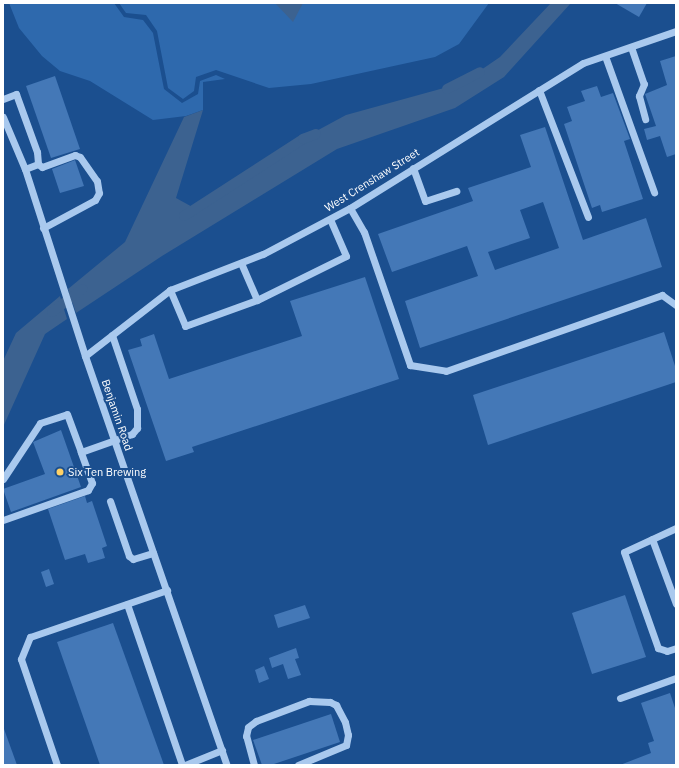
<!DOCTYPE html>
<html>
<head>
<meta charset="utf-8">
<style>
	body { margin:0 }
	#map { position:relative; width:679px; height:768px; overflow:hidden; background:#1b4f8f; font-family:"IBM Plex Sans",sans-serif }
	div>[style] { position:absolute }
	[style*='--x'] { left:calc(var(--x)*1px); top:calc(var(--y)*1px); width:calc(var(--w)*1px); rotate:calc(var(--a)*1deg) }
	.green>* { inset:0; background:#2e69ad }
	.water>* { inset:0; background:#3c6290 }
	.canal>* { height:10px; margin:-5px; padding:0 5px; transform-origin:5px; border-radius:5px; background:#3c6290 }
	.building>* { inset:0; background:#4478b7 }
	.minor>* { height:7px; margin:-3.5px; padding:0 3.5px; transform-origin:3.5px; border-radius:3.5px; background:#a9c9ee }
	.dots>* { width:11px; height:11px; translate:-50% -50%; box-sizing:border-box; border:2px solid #1b4f8f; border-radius:50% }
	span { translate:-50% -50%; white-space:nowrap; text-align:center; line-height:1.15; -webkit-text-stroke:4px #1b4f8f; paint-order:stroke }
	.street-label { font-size:11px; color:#fff }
	.poi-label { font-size:11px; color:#fff }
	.left { translate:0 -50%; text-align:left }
	.frame { position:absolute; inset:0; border:4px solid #fff; pointer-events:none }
</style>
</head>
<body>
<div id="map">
	<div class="green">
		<div style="clip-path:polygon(9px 3px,114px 3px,124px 17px,143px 20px,153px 33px,164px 89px,182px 103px,198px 94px,200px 81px,216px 75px,225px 79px,203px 82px,203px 110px,186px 116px,153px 120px,90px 81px,60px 71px,42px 56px,19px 28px)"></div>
		<div style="clip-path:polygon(119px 3px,489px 3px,459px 44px,435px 57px,311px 84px,269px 88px,216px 70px,196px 77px,194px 91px,183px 99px,168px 88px,157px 31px,146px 15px,126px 13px)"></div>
	</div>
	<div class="water">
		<div style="clip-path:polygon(275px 3px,303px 3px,293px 22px)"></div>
		<div style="clip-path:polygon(551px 3px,571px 3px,504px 77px,455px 108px,337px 149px,162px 256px,76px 313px,68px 289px,125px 242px,184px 117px,203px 110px,176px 198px,196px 209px,309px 135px,346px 115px,462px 83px,500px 57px)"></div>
		<div style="clip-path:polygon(60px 296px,67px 319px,45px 334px,3px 427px,3px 361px,16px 333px)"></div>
	</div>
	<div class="canal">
		<div style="--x:447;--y:89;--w:37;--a:-27"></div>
		<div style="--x:184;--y:216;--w:142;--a:-32.9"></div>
		<div style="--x:303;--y:139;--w:14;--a:-21"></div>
		<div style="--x:52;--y:312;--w:38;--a:-37"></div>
	</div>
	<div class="building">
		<div style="clip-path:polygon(615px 3px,647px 3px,639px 17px)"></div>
		<div style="clip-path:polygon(676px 56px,676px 154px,667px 157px,660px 136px,647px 140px,644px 129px,656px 126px,645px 94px,667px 85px,660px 61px)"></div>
		<div style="clip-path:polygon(55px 76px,80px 149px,51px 158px,26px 86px)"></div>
		<div style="clip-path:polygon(597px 86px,601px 97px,613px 93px,630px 139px,624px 141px,643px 199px,602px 212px,600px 205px,592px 208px,564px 124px,572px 121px,567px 107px,585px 101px,581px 91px)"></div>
		<div style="clip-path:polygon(evenodd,545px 127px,583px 240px,646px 218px,662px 267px,420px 348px,405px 301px,478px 276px,467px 246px,392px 272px,378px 234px,473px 201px,468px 188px,531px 167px,520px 135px,545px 127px,543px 202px,559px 248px,495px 270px,488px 252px,530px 238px,520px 210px,543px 202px)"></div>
		<div style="clip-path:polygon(75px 160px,84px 186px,60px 193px,52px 169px)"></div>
		<div style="clip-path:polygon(365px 277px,399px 379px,192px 447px,194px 452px,166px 461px,128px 350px,142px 346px,140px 339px,154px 334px,169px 379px,302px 336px,290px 301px)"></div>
		<div style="clip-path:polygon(664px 332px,676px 369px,676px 382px,488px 445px,473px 395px)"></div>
		<div style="clip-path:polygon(61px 430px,81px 487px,11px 512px,3px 489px,45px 474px,33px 442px)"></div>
		<div style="clip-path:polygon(85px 496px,87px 503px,92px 501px,107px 546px,102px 548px,105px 558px,88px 563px,85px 554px,65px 560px,48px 509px)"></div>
		<div style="clip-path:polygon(49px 569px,54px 584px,46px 587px,41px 572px)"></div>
		<div style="clip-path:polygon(625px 595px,646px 657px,592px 674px,572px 613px)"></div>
		<div style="clip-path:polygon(305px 605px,310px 618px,278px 628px,274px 615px)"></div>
		<div style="clip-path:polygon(113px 623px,164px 765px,100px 765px,57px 642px)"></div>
		<div style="clip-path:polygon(296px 648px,299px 658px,295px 659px,301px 675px,288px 679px,283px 664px,272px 668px,269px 658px)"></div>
		<div style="clip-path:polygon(264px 666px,269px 679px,259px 683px,255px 670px)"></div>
		<div style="clip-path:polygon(670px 693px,676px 711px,676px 765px,620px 765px,651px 753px,648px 743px,654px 741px,641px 703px)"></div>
		<div style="clip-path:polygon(331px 714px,340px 742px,271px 765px,262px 765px,253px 740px)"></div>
		<div style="clip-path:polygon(3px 729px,4px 729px,17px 765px,3px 765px)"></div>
	</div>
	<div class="minor">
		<div style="--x:631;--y:47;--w:39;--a:71"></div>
		<div style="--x:644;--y:84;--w:13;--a:113"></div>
		<div style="--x:639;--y:96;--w:24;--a:75"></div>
		<div style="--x:605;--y:56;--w:145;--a:70.2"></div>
		<div style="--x:539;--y:90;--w:136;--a:68.9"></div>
		<div style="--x:3;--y:99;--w:14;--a:-21"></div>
		<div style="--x:16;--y:94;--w:62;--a:70.1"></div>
		<div style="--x:37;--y:152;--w:12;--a:85"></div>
		<div style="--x:38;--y:164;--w:14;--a:159"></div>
		<div style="--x:3;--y:117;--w:56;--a:67.1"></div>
		<div style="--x:25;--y:169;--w:196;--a:72.2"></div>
		<div style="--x:85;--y:356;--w:433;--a:70.9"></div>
		<div style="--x:38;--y:164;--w:5;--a:37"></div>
		<div style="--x:42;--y:167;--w:35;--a:-20"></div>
		<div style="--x:75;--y:155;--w:5;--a:22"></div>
		<div style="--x:80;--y:157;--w:29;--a:55"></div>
		<div style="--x:97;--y:181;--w:12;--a:81"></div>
		<div style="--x:99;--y:193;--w:8;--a:120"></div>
		<div style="--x:95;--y:200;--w:59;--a:151.7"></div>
		<div style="--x:413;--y:168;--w:35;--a:70"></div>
		<div style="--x:425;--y:201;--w:33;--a:-18"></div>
		<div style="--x:350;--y:208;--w:28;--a:60"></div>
		<div style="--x:364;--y:232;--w:141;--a:70.9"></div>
		<div style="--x:410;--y:365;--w:36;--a:9"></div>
		<div style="--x:446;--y:371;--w:229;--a:-19.4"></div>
		<div style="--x:662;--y:295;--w:17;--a:36"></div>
		<div style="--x:241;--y:263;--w:40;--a:66.6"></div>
		<div style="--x:257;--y:300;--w:99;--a:-26.3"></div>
		<div style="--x:346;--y:256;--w:40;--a:-113.4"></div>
		<div style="--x:170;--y:290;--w:39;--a:67"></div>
		<div style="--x:185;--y:326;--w:77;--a:-19.9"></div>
		<div style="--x:85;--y:356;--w:108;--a:-37.8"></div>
		<div style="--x:170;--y:290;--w:100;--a:-21.2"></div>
		<div style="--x:263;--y:254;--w:98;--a:-27.9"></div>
		<div style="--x:350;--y:208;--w:274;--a:-31.9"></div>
		<div style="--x:583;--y:63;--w:98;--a:-19"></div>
		<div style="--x:3;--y:479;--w:67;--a:-56.5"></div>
		<div style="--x:40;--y:423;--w:28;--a:-18"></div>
		<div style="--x:67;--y:414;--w:40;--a:69.8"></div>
		<div style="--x:81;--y:452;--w:54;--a:-19.4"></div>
		<div style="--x:132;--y:434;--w:8;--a:-50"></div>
		<div style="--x:137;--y:428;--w:19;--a:-90"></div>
		<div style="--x:137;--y:409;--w:78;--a:-108.7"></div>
		<div style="--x:110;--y:501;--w:58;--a:70.9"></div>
		<div style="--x:129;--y:556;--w:5;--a:37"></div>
		<div style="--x:133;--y:559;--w:21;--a:-17"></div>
		<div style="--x:3;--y:520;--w:90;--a:-19.4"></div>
		<div style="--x:88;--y:490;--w:8;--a:-60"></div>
		<div style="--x:92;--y:483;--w:33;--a:-110"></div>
		<div style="--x:676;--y:528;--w:57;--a:155.2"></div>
		<div style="--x:624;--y:552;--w:102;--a:70.5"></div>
		<div style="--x:658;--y:648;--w:9;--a:18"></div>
		<div style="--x:667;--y:651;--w:9;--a:-18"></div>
		<div style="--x:652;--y:539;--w:69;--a:69.7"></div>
		<div style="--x:127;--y:604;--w:170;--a:71.1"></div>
		<div style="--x:620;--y:698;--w:59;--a:-19.7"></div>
		<div style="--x:57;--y:765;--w:112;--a:-108.8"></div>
		<div style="--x:21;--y:659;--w:24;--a:-68"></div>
		<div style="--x:30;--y:637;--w:145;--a:-18.9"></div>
		<div style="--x:185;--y:765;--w:40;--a:-22"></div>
		<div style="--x:254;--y:765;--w:30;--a:-105"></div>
		<div style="--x:246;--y:736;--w:9;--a:-77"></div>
		<div style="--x:248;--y:727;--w:10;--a:-37"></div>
		<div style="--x:256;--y:721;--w:57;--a:-20.7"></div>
		<div style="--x:309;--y:701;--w:21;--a:3"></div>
		<div style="--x:330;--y:702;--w:7;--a:27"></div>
		<div style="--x:336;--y:705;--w:19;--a:62"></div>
		<div style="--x:345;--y:722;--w:13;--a:77"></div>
		<div style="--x:348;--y:735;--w:10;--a:101"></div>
		<div style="--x:346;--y:745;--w:52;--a:157.4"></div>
	</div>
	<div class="dots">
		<div style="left:60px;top:472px;background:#ffd166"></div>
	</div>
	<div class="street-label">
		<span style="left:372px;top:180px;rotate:-32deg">West Crenshaw Street</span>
		<span style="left:117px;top:415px;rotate:71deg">Benjamin Road</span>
	</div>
	<div class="poi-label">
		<span class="left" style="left:68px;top:472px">Six Ten Brewing</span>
	</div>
	<div class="frame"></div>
</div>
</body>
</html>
